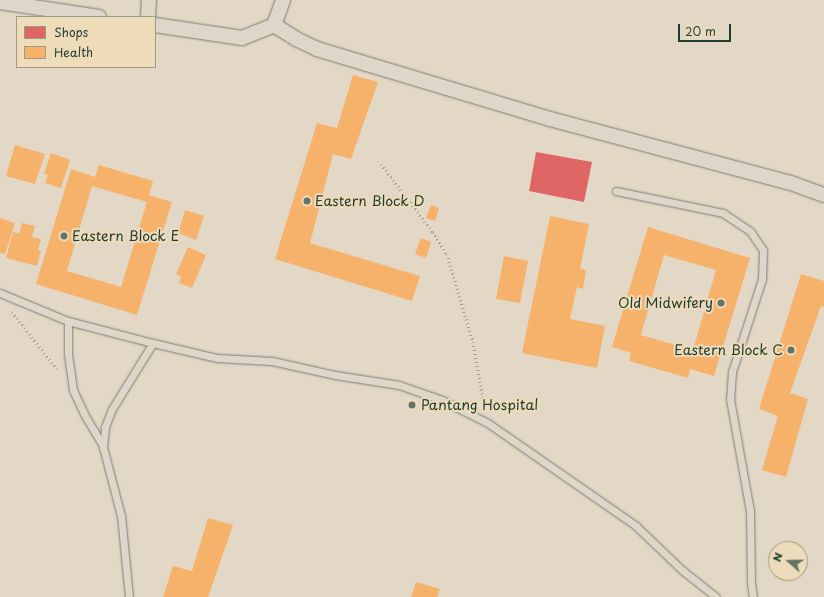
<!DOCTYPE html>
<html>
<head>
<meta charset="utf-8">
<style>
	body { margin:0 }
	#map { position:relative; width:824px; height:597px; overflow:hidden; background:#e2d8c5; font-family:"Playpen Sans",sans-serif }
	div>[style] { position:absolute }
	[style*='--x'] { left:calc(var(--x)*1px); top:calc(var(--y)*1px); width:calc(var(--w)*1px); rotate:calc(var(--a)*1deg) }
	.shops>* { inset:0; background:#e06666 }
	.health>* { inset:0; background:#f6b26b }
	.path>* { height:2.5px; margin-top:-1.25px; transform-origin:0; background:repeating-linear-gradient(90deg,#a09e95 0 1px,transparent 0 4px) }
	.roads { filter:drop-shadow(0 0 1px #7c7d73) drop-shadow(0 0 1px #7c7d73) }
	.lane>* { height:7px; margin:-3.5px; padding:0 3.5px; transform-origin:3.5px; border-radius:3.5px; background:#ded6c9 }
	.street>* { height:14px; margin:-7px; padding:0 7px; transform-origin:7px; border-radius:7px; background:#ded6c9 }
	.dots>* { width:11px; height:11px; translate:-50% -50%; box-sizing:border-box; border:2px solid #eedbb9; border-radius:50% }
	span { translate:-50% -50%; white-space:nowrap; text-align:center; line-height:1.15; -webkit-text-stroke:4px #eedbb9; paint-order:stroke }
	.poi-label { font-size:14px; color:#1f3d34 }
	.left { translate:0 -50%; text-align:left }
	.right { translate:-100% -50%; text-align:right }
	.legend { position:absolute; left:16px; top:16px; width:140px; height:52px; box-sizing:border-box; background:#eedbb9; border:1px solid #9b9c84; margin:0; padding:5px 7px; list-style:none; font-size:12px; color:#1f3d34 }
	.legend li { display:flex; align-items:center; gap:8px; height:20px }
	.legend b { width:20px; border:1px solid #9b9c84 }
	.north { position:absolute; left:768px; top:541px; width:40px; height:40px; box-sizing:border-box; background:#eedbb9; border:1px solid #9b9c84; border-radius:50%; rotate:290deg; font-size:11px; font-weight:700; line-height:16px; text-align:center; color:#1f3d34 }
	.north::after { content:''; display:block; margin:auto; width:14px; height:18px; background:#637367; clip-path:polygon(50% 0,100% 100%,50% 72%,0 100%) }
	.scale { position:absolute; left:678px; top:24px; width:53px; height:18px; box-sizing:border-box; border:2px solid #1f3d34; border-top:0; padding-left:5px; font-size:12px; line-height:14px; white-space:nowrap; color:#1f3d34; -webkit-text-stroke:3px #eedbb9; paint-order:stroke }
</style>
</head>
<body>
<div id="map">
	<div class="shops">
		<div style="clip-path:polygon(536px 152px,592px 162px,584px 202px,529px 191px)"></div>
	</div>
	<div class="health">
		<div style="clip-path:polygon(353px 75px,378px 82px,351px 159px,333px 154px,310px 243px,420px 276px,412px 301px,275px 259px,317px 123px,337px 128px)"></div>
		<div style="clip-path:polygon(15px 145px,45px 154px,35px 184px,6px 176px)"></div>
		<div style="clip-path:polygon(51px 153px,70px 160px,61px 188px,45px 183px,48px 175px,44px 174px)"></div>
		<div style="clip-path:polygon(evenodd,99px 165px,153px 181px,149px 195px,172px 202px,137px 315px,36px 284px,71px 169px,95px 177px,99px 165px,92px 186px,147px 202px,121px 287px,67px 271px,92px 186px)"></div>
		<div style="clip-path:polygon(431px 205px,439px 208px,435px 221px,426px 218px)"></div>
		<div style="clip-path:polygon(185px 210px,204px 216px,196px 240px,178px 233px)"></div>
		<div style="clip-path:polygon(550px 216px,589px 224px,580px 269px,586px 270px,583px 289px,577px 287px,570px 319px,605px 326px,597px 368px,522px 353px)"></div>
		<div style="clip-path:polygon(0 218px,15px 223px,5px 254px,0 253px)"></div>
		<div style="clip-path:polygon(22px 223px,35px 226px,32px 237px,41px 239px,38px 250px,41px 251px,37px 266px,6px 258px,13px 232px,19px 234px)"></div>
		<div style="clip-path:polygon(evenodd,648px 227px,750px 258px,714px 376px,690px 369px,688px 378px,629px 361px,631px 353px,612px 347px,648px 227px,664px 255px,716px 270px,693px 350px,641px 335px,664px 255px)"></div>
		<div style="clip-path:polygon(421px 238px,431px 242px,426px 258px,415px 254px)"></div>
		<div style="clip-path:polygon(188px 247px,206px 255px,192px 288px,179px 283px,181px 276px,176px 274px)"></div>
		<div style="clip-path:polygon(504px 256px,528px 261px,520px 303px,496px 299px)"></div>
		<div style="clip-path:polygon(801px 274px,824px 281px,824px 307px,821px 306px,790px 393px,808px 399px,786px 477px,762px 470px,778px 416px,759px 409px)"></div>
		<div style="clip-path:polygon(208px 518px,233px 525px,208px 597px,163px 597px,173px 566px,192px 571px)"></div>
		<div style="clip-path:polygon(416px 582px,440px 589px,437px 597px,411px 597px)"></div>
	</div>
	<div class="path">
		<div style="--x:381;--y:164;--w:86;--a:52.6"></div>
		<div style="--x:433;--y:232;--w:26;--a:58"></div>
		<div style="--x:447;--y:254;--w:92;--a:73.5"></div>
		<div style="--x:473;--y:342;--w:68;--a:79.8"></div>
		<div style="--x:12;--y:312;--w:73;--a:51.7"></div>
	</div>
	<div class="roads">
		<div class="lane">
			<div style="--x:616;--y:191;--w:109;--a:11.6"></div>
			<div style="--x:723;--y:213;--w:32;--a:34"></div>
			<div style="--x:750;--y:231;--w:23;--a:56"></div>
			<div style="--x:763;--y:250;--w:29;--a:92"></div>
			<div style="--x:762;--y:279;--w:98;--a:107.9"></div>
			<div style="--x:732;--y:372;--w:27;--a:94"></div>
			<div style="--x:730;--y:399;--w:114;--a:79.9"></div>
			<div style="--x:750;--y:511;--w:72;--a:89.2"></div>
			<div style="--x:751;--y:583;--w:14;--a:82"></div>
			<div style="--x:0;--y:293;--w:74;--a:22.4"></div>
			<div style="--x:68;--y:321;--w:88;--a:14.5"></div>
			<div style="--x:153;--y:343;--w:66;--a:13.2"></div>
			<div style="--x:217;--y:358;--w:55;--a:3.1"></div>
			<div style="--x:272;--y:361;--w:65;--a:12.5"></div>
			<div style="--x:335;--y:375;--w:65;--a:8.9"></div>
			<div style="--x:399;--y:385;--w:46;--a:19.2"></div>
			<div style="--x:442;--y:400;--w:51;--a:26.6"></div>
			<div style="--x:488;--y:423;--w:180;--a:34.8"></div>
			<div style="--x:636;--y:526;--w:64;--a:43.7"></div>
			<div style="--x:682;--y:570;--w:43;--a:38.5"></div>
			<div style="--x:68;--y:321;--w:33;--a:90"></div>
			<div style="--x:68;--y:354;--w:36;--a:82"></div>
			<div style="--x:73;--y:390;--w:26;--a:65"></div>
			<div style="--x:84;--y:414;--w:37;--a:59"></div>
			<div style="--x:129;--y:597;--w:81;--a:-95.6"></div>
			<div style="--x:121;--y:516;--w:71;--a:-104.6"></div>
			<div style="--x:103;--y:447;--w:20;--a:-84"></div>
			<div style="--x:105;--y:427;--w:19;--a:-69"></div>
			<div style="--x:112;--y:409;--w:78;--a:-58.2"></div>
		</div>
		<div class="street">
			<div style="--x:0;--y:2;--w:100;--a:8.6"></div>
			<div style="--x:148;--y:17;--w:17;--a:-87"></div>
			<div style="--x:155;--y:25;--w:88;--a:8.5"></div>
			<div style="--x:242;--y:38;--w:35;--a:-22"></div>
			<div style="--x:274;--y:25;--w:26;--a:32"></div>
			<div style="--x:296;--y:39;--w:23;--a:25"></div>
			<div style="--x:317;--y:49;--w:243;--a:16.7"></div>
			<div style="--x:550;--y:119;--w:249;--a:14.9"></div>
			<div style="--x:791;--y:183;--w:35;--a:20"></div>
			<div style="--x:274;--y:25;--w:27;--a:-70"></div>
		</div>
	</div>
	<div class="dots">
		<div style="left:307px;top:201px;background:#637367"></div>
		<div style="left:64px;top:236px;background:#637367"></div>
		<div style="left:721px;top:303px;background:#637367"></div>
		<div style="left:791px;top:350px;background:#637367"></div>
		<div style="left:412px;top:405px;background:#637367"></div>
	</div>
	<div class="poi-label">
		<span class="left" style="left:315px;top:201px">Eastern Block D</span>
		<span class="left" style="left:72px;top:236px">Eastern Block E</span>
		<span class="right" style="left:713px;top:303px">Old Midwifery</span>
		<span class="right" style="left:783px;top:350px">Eastern Block C</span>
		<span class="left" style="left:421px;top:405px">Pantang Hospital</span>
	</div>
	<ul class="legend">
	<li><b style="height:11px;background:#e06666"></b>Shops</li>
	<li><b style="height:11px;background:#f6b26b"></b>Health</li>
	</ul>
	<div class="north">N</div>
	<div class="scale">20 m</div>
</div>
</body>
</html>
